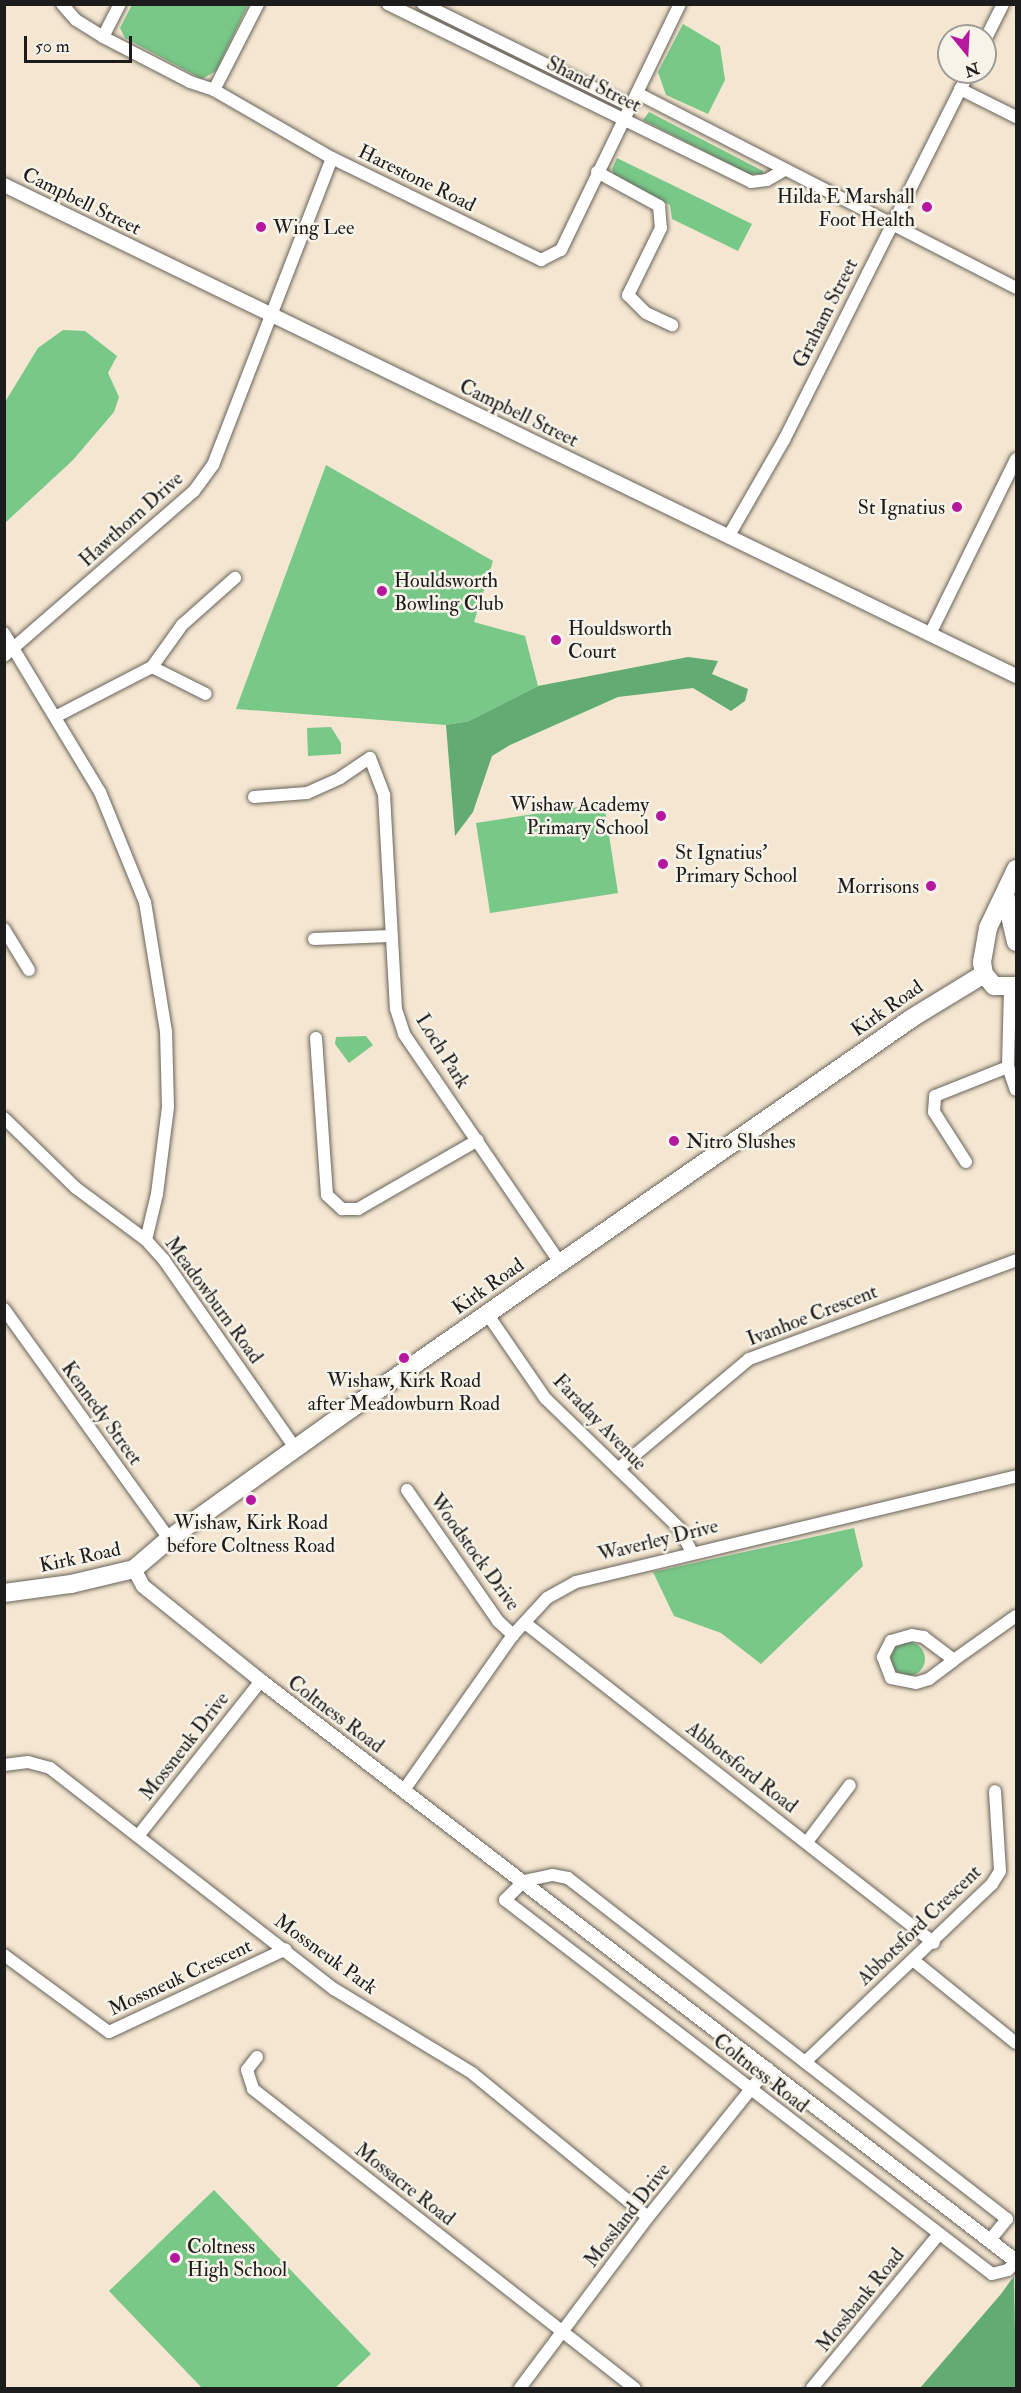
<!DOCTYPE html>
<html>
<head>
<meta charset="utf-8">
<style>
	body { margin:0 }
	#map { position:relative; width:1021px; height:2393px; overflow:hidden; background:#f4e6d0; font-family:"IM FELL Double Pica",serif }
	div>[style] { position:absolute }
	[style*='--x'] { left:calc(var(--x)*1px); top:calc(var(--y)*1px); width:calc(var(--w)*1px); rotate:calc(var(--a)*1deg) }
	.green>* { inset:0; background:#78c888 }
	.round { border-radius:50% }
	.forest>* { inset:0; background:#62ac74 }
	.roads { filter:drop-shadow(0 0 2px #68635b) drop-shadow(0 0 2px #68635b) }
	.minor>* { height:12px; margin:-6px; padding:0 6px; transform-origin:6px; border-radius:6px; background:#fff }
	.tertiary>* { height:14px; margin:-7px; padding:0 7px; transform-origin:7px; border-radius:7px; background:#fff }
	.primary>* { height:18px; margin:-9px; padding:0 9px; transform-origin:9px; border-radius:9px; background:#fff }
	.dots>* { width:16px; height:16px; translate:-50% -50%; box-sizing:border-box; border:3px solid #f7f3e8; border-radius:50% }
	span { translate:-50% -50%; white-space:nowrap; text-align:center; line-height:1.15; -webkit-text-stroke:5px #f7f3e8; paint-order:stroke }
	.street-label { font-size:20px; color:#1c1c1c }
	.poi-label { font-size:20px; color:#1c1c1c }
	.right { translate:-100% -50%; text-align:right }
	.left { translate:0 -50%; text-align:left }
	.frame { position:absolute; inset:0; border:6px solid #1c1c1c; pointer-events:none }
	.north { position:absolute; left:937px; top:24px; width:60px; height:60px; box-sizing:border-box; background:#f7f3e8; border:2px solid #9f9d96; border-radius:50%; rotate:162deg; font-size:16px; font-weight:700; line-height:24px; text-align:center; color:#1c1c1c }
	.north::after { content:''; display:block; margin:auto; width:21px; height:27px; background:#b5179e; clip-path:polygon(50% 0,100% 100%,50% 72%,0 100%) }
	.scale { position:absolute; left:24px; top:36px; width:108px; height:27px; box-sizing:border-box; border:3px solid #1c1c1c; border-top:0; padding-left:8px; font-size:18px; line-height:21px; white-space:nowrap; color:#1c1c1c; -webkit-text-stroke:4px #f7f3e8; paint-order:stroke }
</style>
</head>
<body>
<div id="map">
	<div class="green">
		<div style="clip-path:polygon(132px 5px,132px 4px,248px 5px,216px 71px,202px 79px,125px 38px,120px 28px)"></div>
		<div style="clip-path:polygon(683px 24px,720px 46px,725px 80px,708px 114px,666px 95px,658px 72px)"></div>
		<div style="clip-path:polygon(649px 112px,763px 171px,763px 174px,749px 174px,643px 120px)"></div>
		<div style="clip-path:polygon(617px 158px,752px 224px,738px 251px,672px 219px,670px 205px,615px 177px,612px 169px)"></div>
		<div style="clip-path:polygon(63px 330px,85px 331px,117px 356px,108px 373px,119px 397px,114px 412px,73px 460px,5px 523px,5px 402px,38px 348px)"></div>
		<div style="clip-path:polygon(326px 465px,493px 561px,474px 622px,525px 636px,538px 686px,469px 721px,446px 725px,236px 709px)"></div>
		<div style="clip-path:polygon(331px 727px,341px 743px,341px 754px,308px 756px,307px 728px)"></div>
		<div style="clip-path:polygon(604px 803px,618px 893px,490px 913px,476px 823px)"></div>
		<div style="clip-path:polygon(366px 1036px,373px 1045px,349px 1063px,335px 1044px,336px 1037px)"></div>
		<div style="clip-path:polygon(854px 1528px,863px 1566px,761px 1664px,721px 1633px,674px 1616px,653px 1572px)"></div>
		<div class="round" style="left:891px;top:1642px;width:34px;height:34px"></div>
		<div style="clip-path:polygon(214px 2190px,371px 2354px,335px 2388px,202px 2388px,109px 2291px)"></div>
	</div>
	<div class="forest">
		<div style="clip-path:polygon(688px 657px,718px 661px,712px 674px,748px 689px,745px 701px,731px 711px,693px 688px,618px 697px,510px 745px,492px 756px,473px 812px,455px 836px,446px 725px,469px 721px,538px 686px)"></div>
		<div style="clip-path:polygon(1014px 2276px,1016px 2388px,920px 2388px,1001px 2294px)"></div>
	</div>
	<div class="roads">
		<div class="minor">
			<div style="--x:62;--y:4;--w:21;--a:49"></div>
			<div style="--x:76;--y:20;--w:32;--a:32"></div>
			<div style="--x:103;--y:37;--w:98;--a:27.3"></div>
			<div style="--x:190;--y:82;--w:25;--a:18"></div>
			<div style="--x:214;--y:90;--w:136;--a:30"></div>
			<div style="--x:332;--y:158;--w:233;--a:26"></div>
			<div style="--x:541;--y:260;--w:22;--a:-27"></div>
			<div style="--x:561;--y:250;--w:273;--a:-64.2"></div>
			<div style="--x:388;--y:4;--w:404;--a:26.1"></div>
			<div style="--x:751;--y:182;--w:16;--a:-7"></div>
			<div style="--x:767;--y:180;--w:20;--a:-30"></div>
			<div style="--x:423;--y:4;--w:231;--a:26.2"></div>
			<div style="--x:103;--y:37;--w:37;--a:-63"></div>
			<div style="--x:985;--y:40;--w:40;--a:-63.4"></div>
			<div style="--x:960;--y:89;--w:63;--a:26.6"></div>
			<div style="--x:214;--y:90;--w:97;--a:-62.9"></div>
			<div style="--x:637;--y:93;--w:426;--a:27.2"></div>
			<div style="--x:597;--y:172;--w:71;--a:28.7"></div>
			<div style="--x:659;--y:206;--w:22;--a:85"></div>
			<div style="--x:661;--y:228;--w:75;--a:116.2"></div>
			<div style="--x:628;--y:295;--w:25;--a:45"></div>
			<div style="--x:646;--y:313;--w:29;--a:25"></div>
			<div style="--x:728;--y:537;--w:112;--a:-60"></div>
			<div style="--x:784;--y:440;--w:412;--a:-63.3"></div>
			<div style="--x:4;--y:633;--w:186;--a:58.9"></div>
			<div style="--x:100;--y:792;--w:119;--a:67.8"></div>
			<div style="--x:145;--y:902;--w:131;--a:80.8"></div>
			<div style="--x:166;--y:1031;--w:76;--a:88.5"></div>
			<div style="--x:168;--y:1107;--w:88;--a:97.2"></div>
			<div style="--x:157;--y:1194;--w:47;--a:103.4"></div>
			<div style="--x:930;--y:634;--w:195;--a:-63.8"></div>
			<div style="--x:4;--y:656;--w:252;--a:-41"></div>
			<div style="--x:194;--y:491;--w:32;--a:-54"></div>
			<div style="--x:213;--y:465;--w:329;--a:-68.8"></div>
			<div style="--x:152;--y:667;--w:60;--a:26.6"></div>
			<div style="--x:57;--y:716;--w:107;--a:-27.3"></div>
			<div style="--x:152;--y:667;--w:52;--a:-54.5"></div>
			<div style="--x:182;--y:625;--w:71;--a:-41.6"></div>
			<div style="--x:254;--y:797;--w:53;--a:-4.3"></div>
			<div style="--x:307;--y:793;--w:36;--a:-24"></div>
			<div style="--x:340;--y:778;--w:36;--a:-34"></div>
			<div style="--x:370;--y:758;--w:40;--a:69"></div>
			<div style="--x:384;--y:795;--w:214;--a:86.8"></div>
			<div style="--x:396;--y:1009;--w:26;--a:72"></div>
			<div style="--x:404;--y:1034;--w:277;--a:55.7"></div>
			<div style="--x:4;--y:929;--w:48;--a:58.6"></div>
			<div style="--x:314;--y:939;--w:76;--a:-2.3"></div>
			<div style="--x:1010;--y:989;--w:78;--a:91.5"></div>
			<div style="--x:1008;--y:1067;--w:24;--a:71"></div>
			<div style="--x:316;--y:1038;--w:157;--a:86"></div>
			<div style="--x:327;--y:1195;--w:21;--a:43"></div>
			<div style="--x:342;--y:1209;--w:16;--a:0"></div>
			<div style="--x:358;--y:1209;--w:138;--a:-29.9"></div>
			<div style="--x:4;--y:1118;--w:100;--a:44.2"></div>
			<div style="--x:76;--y:1188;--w:87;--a:36.6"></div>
			<div style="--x:146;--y:1240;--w:27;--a:48"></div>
			<div style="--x:164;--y:1260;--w:231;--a:55.1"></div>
			<div style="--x:966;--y:1162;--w:59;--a:-122.6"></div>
			<div style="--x:934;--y:1112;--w:16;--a:-86"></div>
			<div style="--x:935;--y:1096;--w:79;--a:-21.7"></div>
			<div style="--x:4;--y:1309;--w:283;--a:54.3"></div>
			<div style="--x:488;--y:1315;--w:101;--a:55.5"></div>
			<div style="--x:545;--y:1398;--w:188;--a:44.1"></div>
			<div style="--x:680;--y:1529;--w:25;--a:63"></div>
			<div style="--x:618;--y:1469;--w:171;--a:-40"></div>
			<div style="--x:749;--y:1359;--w:285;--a:-20.3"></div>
			<div style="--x:407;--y:1490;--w:160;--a:55.2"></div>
			<div style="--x:498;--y:1621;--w:21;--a:43"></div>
			<div style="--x:525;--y:1623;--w:519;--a:38.04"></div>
			<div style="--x:954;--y:1660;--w:38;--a:-143"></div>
			<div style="--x:924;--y:1637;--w:12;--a:-171"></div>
			<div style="--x:912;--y:1635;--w:22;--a:164"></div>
			<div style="--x:891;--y:1641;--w:18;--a:117"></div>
			<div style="--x:883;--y:1657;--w:22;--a:69"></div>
			<div style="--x:891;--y:1678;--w:25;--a:11"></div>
			<div style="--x:916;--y:1683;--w:14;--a:-17"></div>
			<div style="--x:929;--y:1679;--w:31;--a:-37"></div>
			<div style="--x:954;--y:1660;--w:76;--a:-35.4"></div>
			<div style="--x:4;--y:1765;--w:24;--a:-7"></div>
			<div style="--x:28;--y:1762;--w:23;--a:15"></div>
			<div style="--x:50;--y:1768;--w:360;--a:37.9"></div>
			<div style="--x:334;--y:1989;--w:162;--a:31.3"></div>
			<div style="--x:472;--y:2073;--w:227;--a:39.3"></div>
			<div style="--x:404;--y:1790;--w:189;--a:-54.9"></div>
			<div style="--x:513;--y:1635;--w:50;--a:-47.4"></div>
			<div style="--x:547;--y:1598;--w:33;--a:-29"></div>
			<div style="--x:576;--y:1582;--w:453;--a:-13.5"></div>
			<div style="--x:138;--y:1836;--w:198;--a:-51.6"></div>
			<div style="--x:807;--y:1842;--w:71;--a:-53"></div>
			<div style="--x:4;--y:1955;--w:130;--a:36.3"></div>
			<div style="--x:109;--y:2032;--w:195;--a:-25.1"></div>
			<div style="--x:913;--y:1960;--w:132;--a:38.9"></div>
			<div style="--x:257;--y:2057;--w:16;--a:128"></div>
			<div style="--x:247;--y:2070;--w:20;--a:72"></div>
			<div style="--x:253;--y:2089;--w:485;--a:38.1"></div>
			<div style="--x:805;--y:2062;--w:258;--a:-43.6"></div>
			<div style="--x:992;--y:1884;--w:15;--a:-58"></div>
			<div style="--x:1000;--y:1871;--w:80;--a:-93.6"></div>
			<div style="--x:990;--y:2240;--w:27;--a:-51"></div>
			<div style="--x:1007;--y:2219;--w:556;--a:-142.16"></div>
			<div style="--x:568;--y:1878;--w:16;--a:-169"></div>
			<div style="--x:552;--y:1875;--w:29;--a:168"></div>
			<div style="--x:524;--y:1881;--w:27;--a:135"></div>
			<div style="--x:505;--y:1900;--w:614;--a:37.52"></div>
			<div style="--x:992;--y:2274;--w:16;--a:-14"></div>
			<div style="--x:1008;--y:2270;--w:12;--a:-48"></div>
			<div style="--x:520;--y:2388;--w:214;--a:-53.2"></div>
			<div style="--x:648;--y:2217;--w:191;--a:-51.2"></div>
			<div style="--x:812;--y:2388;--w:198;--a:-50.5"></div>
		</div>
		<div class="tertiary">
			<div style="--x:4;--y:185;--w:1125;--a:25.88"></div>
			<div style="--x:134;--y:1569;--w:19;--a:62"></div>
			<div style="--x:143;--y:1586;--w:151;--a:38.8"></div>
			<div style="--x:261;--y:1681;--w:952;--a:37.53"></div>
		</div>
		<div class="primary">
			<div style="--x:1016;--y:869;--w:65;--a:115.4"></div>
			<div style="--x:988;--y:928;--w:35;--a:100"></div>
			<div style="--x:982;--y:962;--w:12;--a:81"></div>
			<div style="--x:984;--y:974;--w:16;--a:50"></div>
			<div style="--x:994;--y:986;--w:22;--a:0"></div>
			<div style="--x:1005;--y:894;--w:49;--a:77.1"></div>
			<div style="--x:4;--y:1593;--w:68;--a:-7.7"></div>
			<div style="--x:71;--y:1584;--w:65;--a:-13.4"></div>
			<div style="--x:134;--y:1569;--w:46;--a:-40.6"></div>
			<div style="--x:169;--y:1539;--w:225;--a:-35.6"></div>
			<div style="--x:352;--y:1408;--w:682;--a:-34.85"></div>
			<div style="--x:912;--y:1018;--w:84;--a:-31.4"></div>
		</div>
	</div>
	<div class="dots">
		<div style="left:927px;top:207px;background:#b5179e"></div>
		<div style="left:261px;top:227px;background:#b5179e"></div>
		<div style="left:957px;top:507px;background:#b5179e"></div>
		<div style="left:382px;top:591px;background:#b5179e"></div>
		<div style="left:556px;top:640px;background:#b5179e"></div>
		<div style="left:661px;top:816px;background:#b5179e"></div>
		<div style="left:663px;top:864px;background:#b5179e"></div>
		<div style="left:931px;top:886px;background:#b5179e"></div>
		<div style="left:674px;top:1141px;background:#b5179e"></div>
		<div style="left:404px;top:1358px;background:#b5179e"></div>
		<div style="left:251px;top:1500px;background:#b5179e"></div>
		<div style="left:175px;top:2258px;background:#b5179e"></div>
	</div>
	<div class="street-label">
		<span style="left:594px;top:84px;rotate:26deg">Shand Street</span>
		<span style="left:417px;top:178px;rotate:26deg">Harestone Road</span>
		<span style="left:82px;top:201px;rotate:26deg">Campbell Street</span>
		<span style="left:825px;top:313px;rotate:-63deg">Graham Street</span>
		<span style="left:519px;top:413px;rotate:26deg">Campbell Street</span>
		<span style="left:131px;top:519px;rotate:-42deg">Hawthorn Drive</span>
		<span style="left:887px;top:1008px;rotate:-35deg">Kirk Road</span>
		<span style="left:443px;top:1051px;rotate:58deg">Loch Park</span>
		<span style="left:488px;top:1286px;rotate:-35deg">Kirk Road</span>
		<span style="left:214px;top:1300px;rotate:54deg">Meadowburn Road</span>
		<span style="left:812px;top:1315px;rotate:-21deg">Ivanhoe Crescent</span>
		<span style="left:102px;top:1413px;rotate:54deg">Kennedy Street</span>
		<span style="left:600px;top:1422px;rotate:46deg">Faraday Avenue</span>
		<span style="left:658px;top:1540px;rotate:-14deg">Waverley Drive</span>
		<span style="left:475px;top:1552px;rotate:54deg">Woodstock Drive</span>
		<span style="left:80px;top:1557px;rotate:-12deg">Kirk Road</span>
		<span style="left:336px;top:1714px;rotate:37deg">Coltness Road</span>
		<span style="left:184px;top:1746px;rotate:-52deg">Mossneuk Drive</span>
		<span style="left:742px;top:1767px;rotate:38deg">Abbotsford Road</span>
		<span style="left:919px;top:1925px;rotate:-44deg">Abbotsford Crescent</span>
		<span style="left:326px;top:1954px;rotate:36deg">Mossneuk Park</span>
		<span style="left:180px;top:1977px;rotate:-25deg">Mossneuk Crescent</span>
		<span style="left:761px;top:2073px;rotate:38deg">Coltness Road</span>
		<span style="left:405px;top:2184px;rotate:38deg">Mossacre Road</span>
		<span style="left:627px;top:2215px;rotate:-52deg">Mossland Drive</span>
		<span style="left:860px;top:2300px;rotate:-51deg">Mossbank Road</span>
	</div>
	<div class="poi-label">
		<span class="right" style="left:915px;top:208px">Hilda E Marshall<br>Foot Health</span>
		<span class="left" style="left:273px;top:227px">Wing Lee</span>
		<span class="right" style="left:945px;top:507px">St Ignatius</span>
		<span class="left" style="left:394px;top:592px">Houldsworth<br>Bowling Club</span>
		<span class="left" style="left:568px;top:640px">Houldsworth<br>Court</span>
		<span class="right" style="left:649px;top:816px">Wishaw Academy<br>Primary School</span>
		<span class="left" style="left:675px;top:864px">St Ignatius'<br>Primary School</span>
		<span class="right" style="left:919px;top:886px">Morrisons</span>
		<span class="left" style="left:686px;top:1141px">Nitro Slushes</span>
		<span style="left:404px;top:1392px">Wishaw, Kirk Road<br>after Meadowburn Road</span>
		<span style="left:251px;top:1534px">Wishaw, Kirk Road<br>before Coltness Road</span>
		<span class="left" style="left:187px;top:2258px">Coltness<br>High School</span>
	</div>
	<div class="frame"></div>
	<div class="north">N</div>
	<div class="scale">50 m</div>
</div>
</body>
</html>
